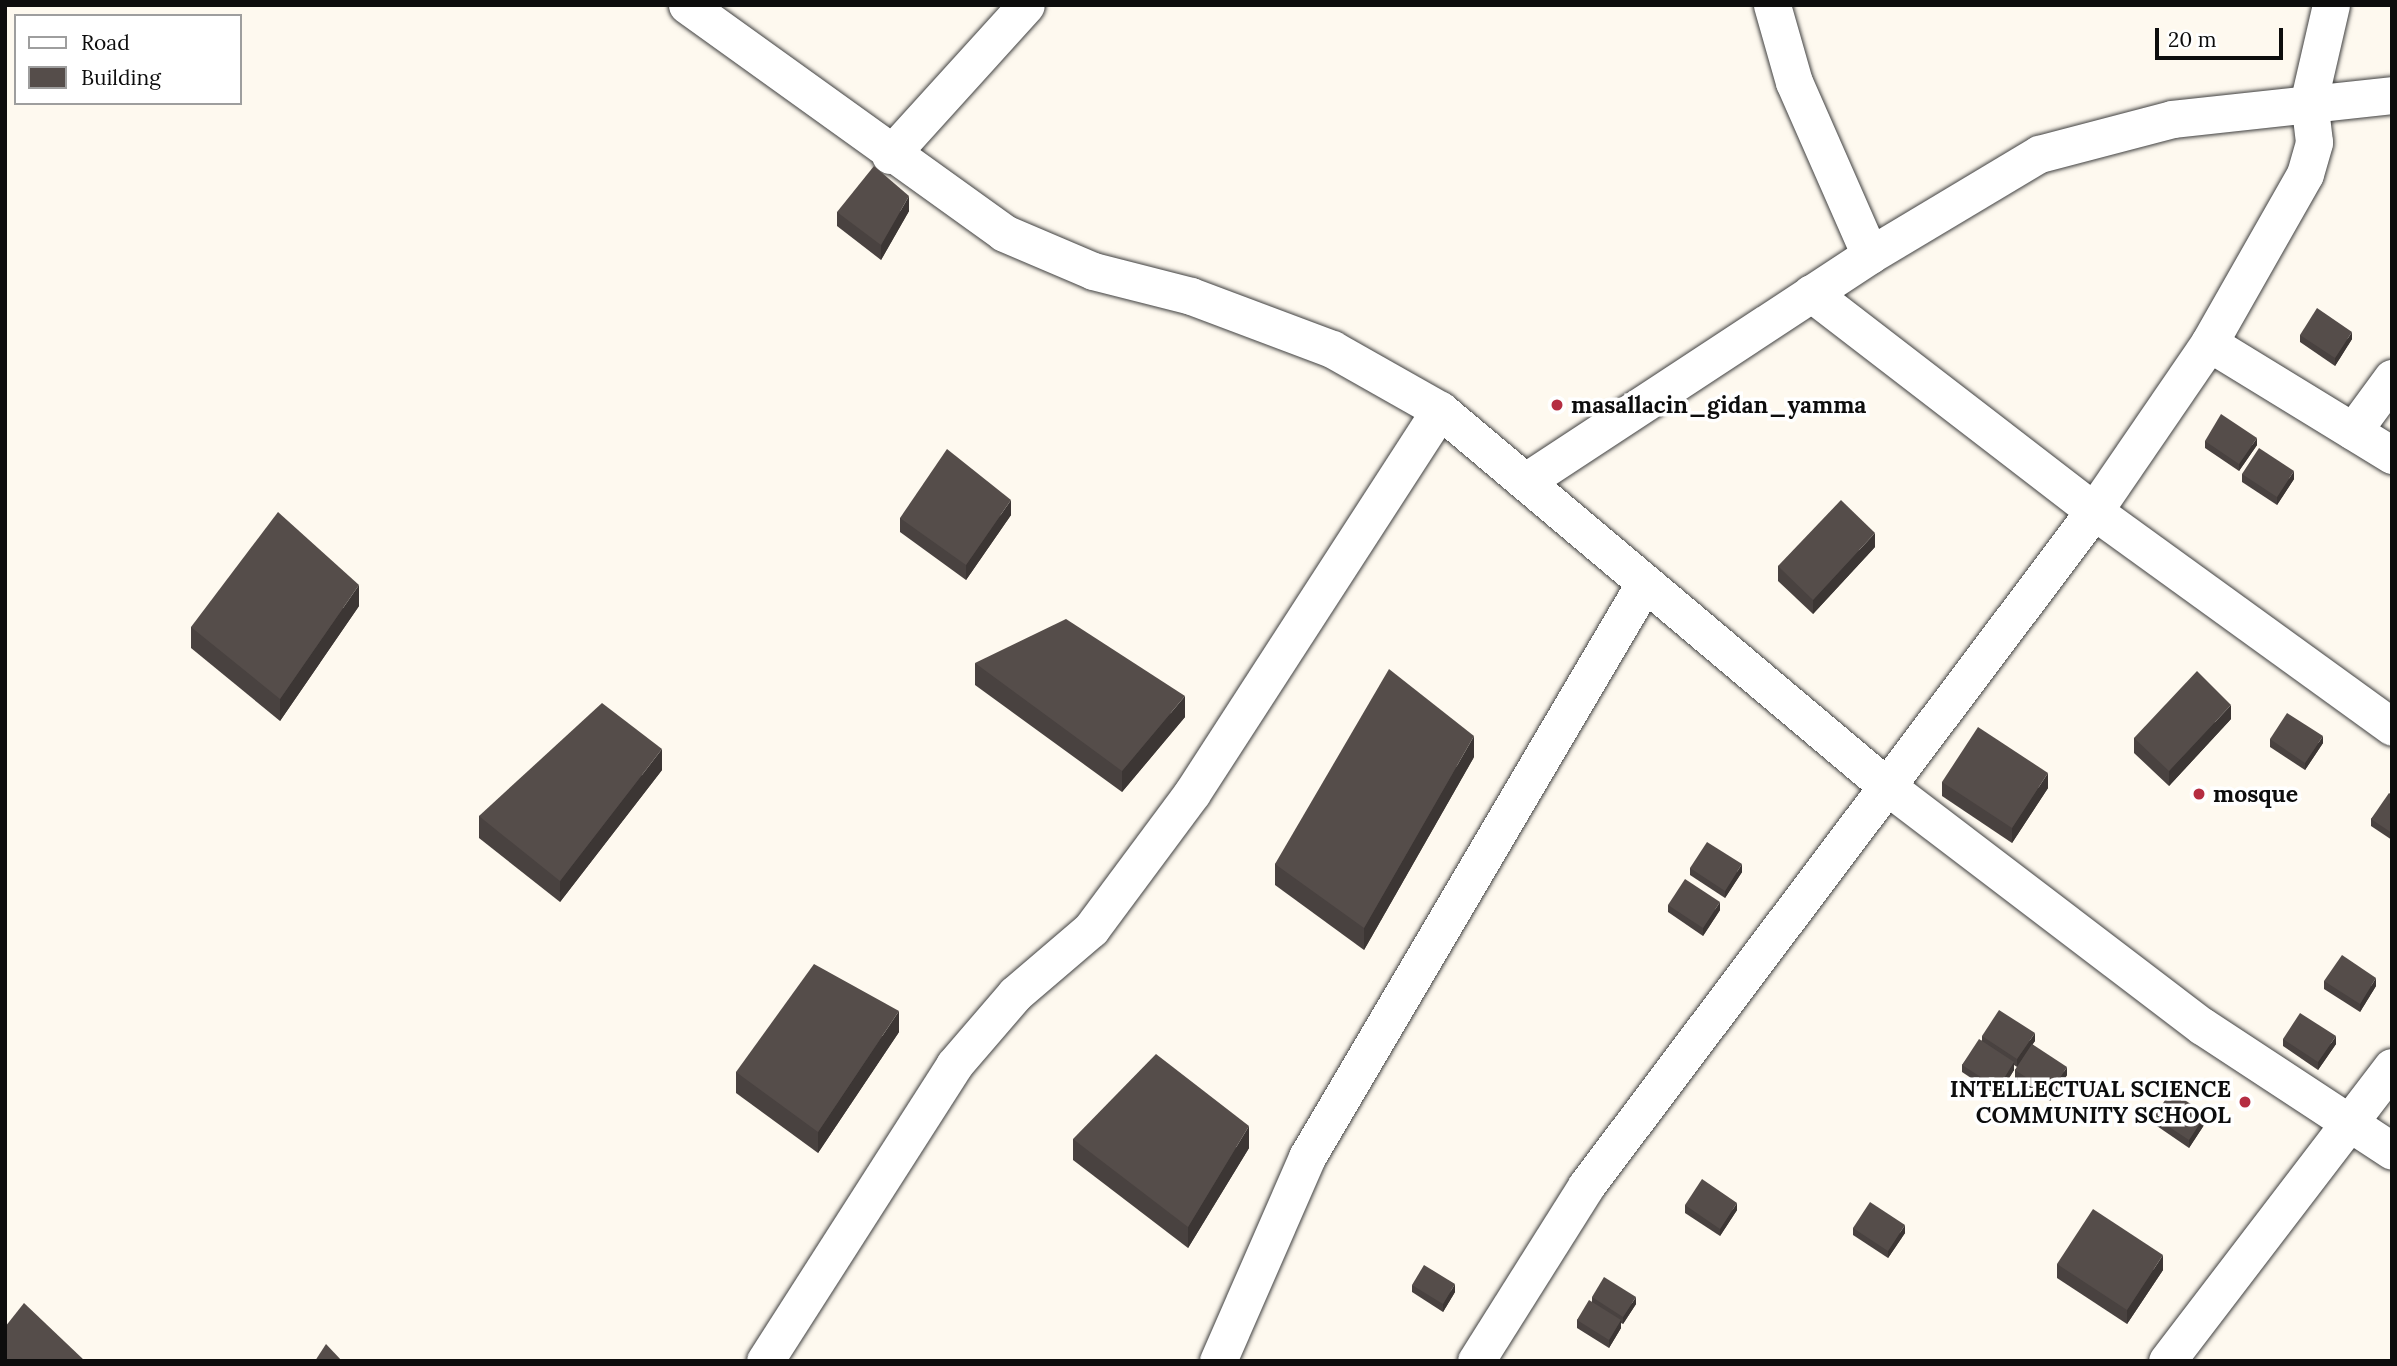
<!DOCTYPE html>
<html>
<head>
<meta charset="utf-8">
<style>
	body { margin:0 }
	#map { position:relative; width:2397px; height:1366px; overflow:hidden; background:#fef9ef; font-family:Lora,serif }
	div>[style] { position:absolute }
	[style*='--x'] { left:calc(var(--x)*1px); top:calc(var(--y)*1px); width:calc(var(--w)*1px); rotate:calc(var(--a)*1deg) }
	.roads { filter:drop-shadow(0 0 2px #404040) drop-shadow(0 0 2px #404040) }
	.street>* { height:37px; margin:-18.5px; padding:0 18.5px; transform-origin:18.5px; border-radius:18.5px; background:#fff }
	.wall>* { inset:0; background:#494240 }
	.shaded-wall>* { inset:0; background:#3c3634 }
	.building>* { inset:0; background:#554d4a }
	.dots>* { width:19px; height:19px; translate:-50% -50%; box-sizing:border-box; border:4px solid #fff; border-radius:50% }
	span { translate:-50% -50%; white-space:nowrap; text-align:center; line-height:1.15; -webkit-text-stroke:7px #fff; paint-order:stroke }
	.poi-label { font-size:23px; color:#0d0d0d; font-weight:700 }
	.left { translate:0 -50%; text-align:left }
	.right { translate:-100% -50%; text-align:right }
	.frame { position:absolute; inset:0; border:7px solid #0d0d0d; pointer-events:none }
	.legend { position:absolute; left:14px; top:14px; width:228px; height:91px; box-sizing:border-box; background:#fff; border:2px solid #9e9e9e; margin:0; padding:9px 12px; list-style:none; font-size:21px; color:#0d0d0d }
	.legend li { display:flex; align-items:center; gap:14px; height:35px }
	.legend b { width:35px; border:2px solid #9e9e9e }
	.scale { position:absolute; left:2155px; top:28px; width:128px; height:32px; box-sizing:border-box; border:4px solid #0d0d0d; border-top:0; padding-left:9px; font-size:21px; line-height:24px; white-space:nowrap; color:#0d0d0d; -webkit-text-stroke:5px #fff; paint-order:stroke }
</style>
</head>
<body>
<div id="map">
	<div class="roads">
		<div class="street">
			<div style="--x:687;--y:5;--w:390;--a:35.7"></div>
			<div style="--x:1004;--y:233;--w:97;--a:23.1"></div>
			<div style="--x:1093;--y:271;--w:101;--a:14.3"></div>
			<div style="--x:1191;--y:296;--w:151;--a:20.6"></div>
			<div style="--x:1332;--y:349;--w:124;--a:29.5"></div>
			<div style="--x:1440;--y:410;--w:581;--a:40.11"></div>
			<div style="--x:1884;--y:784;--w:400;--a:37.3"></div>
			<div style="--x:2202;--y:1026;--w:227;--a:33.3"></div>
			<div style="--x:1772;--y:5;--w:80;--a:74.1"></div>
			<div style="--x:1794;--y:82;--w:189;--a:66.3"></div>
			<div style="--x:890;--y:155;--w:202;--a:-47.8"></div>
			<div style="--x:1811;--y:293;--w:357;--a:37.6"></div>
			<div style="--x:2094;--y:511;--w:368;--a:35.9"></div>
			<div style="--x:2209;--y:343;--w:215;--a:31.5"></div>
			<div style="--x:2353;--y:431;--w:66;--a:-53.7"></div>
			<div style="--x:1529;--y:479;--w:408;--a:-33.3"></div>
			<div style="--x:1870;--y:255;--w:197;--a:-30.9"></div>
			<div style="--x:2039;--y:154;--w:138;--a:-14.7"></div>
			<div style="--x:2172;--y:119;--w:221;--a:-6.2"></div>
			<div style="--x:765;--y:1361;--w:351;--a:-57.4"></div>
			<div style="--x:954;--y:1065;--w:94;--a:-49.3"></div>
			<div style="--x:1015;--y:994;--w:100;--a:-40.5"></div>
			<div style="--x:1091;--y:929;--w:169;--a:-53.4"></div>
			<div style="--x:1192;--y:793;--w:456;--a:-57.1"></div>
			<div style="--x:1218;--y:1361;--w:223;--a:-66.4"></div>
			<div style="--x:1307;--y:1157;--w:665;--a:-59.54"></div>
			<div style="--x:1476;--y:1361;--w:207;--a:-57.8"></div>
			<div style="--x:1586;--y:1186;--w:845;--a:-53.04"></div>
			<div style="--x:2094;--y:511;--w:204;--a:-55.6"></div>
			<div style="--x:2209;--y:343;--w:194;--a:-60.4"></div>
			<div style="--x:2305;--y:174;--w:33;--a:-74"></div>
			<div style="--x:2314;--y:142;--w:42;--a:-96.8"></div>
			<div style="--x:2309;--y:100;--w:98;--a:-77"></div>
			<div style="--x:2167;--y:1361;--w:370;--a:-52.6"></div>
		</div>
	</div>
	<div class="wall">
		<div style="clip-path:polygon(909px 211px,881px 260px,837px 226px,837px 212px)"></div>
		<div style="clip-path:polygon(2300px 335px,2352px 339px,2335px 366px,2300px 342px)"></div>
		<div style="clip-path:polygon(2205px 441px,2257px 445px,2239px 471px,2205px 448px)"></div>
		<div style="clip-path:polygon(2242px 474px,2294px 479px,2277px 505px,2242px 482px)"></div>
		<div style="clip-path:polygon(1011px 515px,966px 580px,900px 532px,900px 518px)"></div>
		<div style="clip-path:polygon(1875px 547px,1813px 614px,1778px 581px,1778px 566px)"></div>
		<div style="clip-path:polygon(359px 606px,280px 721px,191px 648px,191px 627px)"></div>
		<div style="clip-path:polygon(975px 663px,1185px 717px,1122px 792px,975px 685px)"></div>
		<div style="clip-path:polygon(2231px 719px,2169px 786px,2134px 753px,2134px 738px)"></div>
		<div style="clip-path:polygon(2270px 739px,2323px 743px,2305px 770px,2270px 747px)"></div>
		<div style="clip-path:polygon(1474px 757px,1364px 950px,1275px 885px,1275px 864px)"></div>
		<div style="clip-path:polygon(662px 770px,560px 902px,479px 838px,479px 816px)"></div>
		<div style="clip-path:polygon(1942px 782px,2048px 788px,2012px 843px,1942px 796px)"></div>
		<div style="clip-path:polygon(2392px 795px,2392px 840px,2371px 826px,2371px 819px)"></div>
		<div style="clip-path:polygon(1690px 868px,1742px 872px,1725px 898px,1690px 875px)"></div>
		<div style="clip-path:polygon(1668px 905px,1720px 910px,1703px 936px,1668px 912px)"></div>
		<div style="clip-path:polygon(2324px 981px,2376px 986px,2360px 1012px,2324px 989px)"></div>
		<div style="clip-path:polygon(899px 1032px,818px 1153px,736px 1093px,736px 1072px)"></div>
		<div style="clip-path:polygon(1982px 1036px,2035px 1041px,2032px 1044px,2067px 1075px,2050px 1101px,2015px 1078px,2015px 1070px,2017px 1067px,2014px 1065px,2014px 1070px,1998px 1096px,1962px 1072px,1962px 1065px,1982px 1040px)"></div>
		<div style="clip-path:polygon(2283px 1039px,2336px 1044px,2318px 1070px,2283px 1046px)"></div>
		<div style="clip-path:polygon(2154px 1117px,2206px 1122px,2189px 1148px,2154px 1124px)"></div>
		<div style="clip-path:polygon(1073px 1139px,1249px 1148px,1188px 1248px,1073px 1160px)"></div>
		<div style="clip-path:polygon(1685px 1205px,1737px 1210px,1720px 1236px,1685px 1213px)"></div>
		<div style="clip-path:polygon(1853px 1228px,1905px 1233px,1888px 1258px,1853px 1235px)"></div>
		<div style="clip-path:polygon(2057px 1264px,2163px 1270px,2127px 1324px,2057px 1278px)"></div>
		<div style="clip-path:polygon(1412px 1285px,1455px 1292px,1443px 1312px,1412px 1292px)"></div>
		<div style="clip-path:polygon(1592px 1297px,1636px 1304px,1623px 1324px,1621px 1323px,1621px 1328px,1609px 1348px,1577px 1328px,1577px 1320px,1592px 1302px)"></div>
	</div>
	<div class="shaded-wall">
		<div style="clip-path:polygon(909px 196px,909px 211px,881px 260px,881px 245px)"></div>
		<div style="clip-path:polygon(2352px 332px,2352px 339px,2335px 366px,2335px 358px)"></div>
		<div style="clip-path:polygon(2257px 438px,2257px 445px,2239px 471px,2239px 464px)"></div>
		<div style="clip-path:polygon(2294px 471px,2294px 479px,2277px 505px,2277px 497px)"></div>
		<div style="clip-path:polygon(1011px 500px,1011px 515px,966px 580px,966px 565px)"></div>
		<div style="clip-path:polygon(1875px 533px,1875px 547px,1813px 614px,1813px 600px)"></div>
		<div style="clip-path:polygon(359px 585px,359px 606px,280px 721px,280px 699px)"></div>
		<div style="clip-path:polygon(1185px 696px,1185px 717px,1122px 792px,1122px 771px)"></div>
		<div style="clip-path:polygon(2231px 705px,2231px 719px,2169px 786px,2169px 771px)"></div>
		<div style="clip-path:polygon(1474px 736px,1474px 757px,1364px 950px,1364px 928px)"></div>
		<div style="clip-path:polygon(2323px 736px,2323px 743px,2305px 770px,2305px 763px)"></div>
		<div style="clip-path:polygon(662px 749px,662px 770px,560px 902px,560px 881px)"></div>
		<div style="clip-path:polygon(2048px 773px,2048px 788px,2012px 843px,2012px 828px)"></div>
		<div style="clip-path:polygon(1742px 864px,1742px 872px,1725px 898px,1725px 891px)"></div>
		<div style="clip-path:polygon(1720px 902px,1720px 910px,1703px 936px,1703px 928px)"></div>
		<div style="clip-path:polygon(2376px 978px,2376px 986px,2360px 1012px,2360px 1004px)"></div>
		<div style="clip-path:polygon(899px 1011px,899px 1032px,818px 1153px,818px 1132px)"></div>
		<div style="clip-path:polygon(2035px 1033px,2035px 1041px,2017px 1067px,2017px 1059px)"></div>
		<div style="clip-path:polygon(2336px 1036px,2336px 1044px,2318px 1070px,2318px 1062px)"></div>
		<div style="clip-path:polygon(2014px 1062px,2014px 1070px,1998px 1096px,1998px 1088px)"></div>
		<div style="clip-path:polygon(2067px 1067px,2067px 1075px,2050px 1101px,2050px 1093px)"></div>
		<div style="clip-path:polygon(2206px 1114px,2206px 1122px,2189px 1148px,2189px 1140px)"></div>
		<div style="clip-path:polygon(1249px 1126px,1249px 1148px,1188px 1248px,1188px 1227px)"></div>
		<div style="clip-path:polygon(1737px 1203px,1737px 1210px,1720px 1236px,1720px 1229px)"></div>
		<div style="clip-path:polygon(1905px 1225px,1905px 1233px,1888px 1258px,1888px 1251px)"></div>
		<div style="clip-path:polygon(2163px 1255px,2163px 1270px,2127px 1324px,2127px 1310px)"></div>
		<div style="clip-path:polygon(1455px 1284px,1455px 1292px,1443px 1312px,1443px 1304px)"></div>
		<div style="clip-path:polygon(1636px 1297px,1636px 1304px,1623px 1324px,1623px 1317px)"></div>
		<div style="clip-path:polygon(1621px 1320px,1621px 1328px,1609px 1348px,1609px 1340px)"></div>
	</div>
	<div class="building">
		<div style="clip-path:polygon(874px 166px,909px 196px,881px 245px,837px 212px)"></div>
		<div style="clip-path:polygon(2317px 308px,2352px 332px,2335px 358px,2300px 335px)"></div>
		<div style="clip-path:polygon(2221px 414px,2257px 438px,2239px 464px,2205px 441px)"></div>
		<div style="clip-path:polygon(2259px 448px,2294px 471px,2277px 497px,2242px 474px)"></div>
		<div style="clip-path:polygon(947px 449px,1011px 500px,966px 565px,900px 518px)"></div>
		<div style="clip-path:polygon(1841px 500px,1875px 533px,1813px 600px,1778px 566px)"></div>
		<div style="clip-path:polygon(278px 512px,359px 585px,280px 699px,191px 627px)"></div>
		<div style="clip-path:polygon(1066px 619px,1185px 696px,1122px 771px,975px 663px)"></div>
		<div style="clip-path:polygon(1389px 669px,1474px 736px,1364px 928px,1275px 864px)"></div>
		<div style="clip-path:polygon(2197px 671px,2231px 705px,2169px 771px,2134px 738px)"></div>
		<div style="clip-path:polygon(602px 703px,662px 749px,560px 881px,479px 816px)"></div>
		<div style="clip-path:polygon(2287px 713px,2323px 736px,2305px 763px,2270px 739px)"></div>
		<div style="clip-path:polygon(1978px 727px,2048px 773px,2012px 828px,1942px 782px)"></div>
		<div style="clip-path:polygon(2389px 793px,2392px 795px,2392px 833px,2371px 819px)"></div>
		<div style="clip-path:polygon(1707px 842px,1742px 864px,1725px 891px,1690px 868px)"></div>
		<div style="clip-path:polygon(1685px 879px,1720px 902px,1703px 928px,1668px 905px)"></div>
		<div style="clip-path:polygon(2342px 955px,2376px 978px,2360px 1004px,2324px 981px)"></div>
		<div style="clip-path:polygon(814px 964px,899px 1011px,818px 1132px,736px 1072px)"></div>
		<div style="clip-path:polygon(1999px 1010px,2035px 1033px,2017px 1059px,1982px 1036px)"></div>
		<div style="clip-path:polygon(2300px 1013px,2336px 1036px,2318px 1062px,2283px 1039px)"></div>
		<div style="clip-path:polygon(1979px 1039px,2014px 1062px,1998px 1088px,1962px 1065px)"></div>
		<div style="clip-path:polygon(2032px 1044px,2067px 1067px,2050px 1093px,2015px 1070px)"></div>
		<div style="clip-path:polygon(1156px 1054px,1249px 1126px,1188px 1227px,1073px 1139px)"></div>
		<div style="clip-path:polygon(2171px 1091px,2206px 1114px,2189px 1140px,2154px 1117px)"></div>
		<div style="clip-path:polygon(1702px 1179px,1737px 1203px,1720px 1229px,1685px 1205px)"></div>
		<div style="clip-path:polygon(1870px 1202px,1905px 1225px,1888px 1251px,1853px 1228px)"></div>
		<div style="clip-path:polygon(2093px 1209px,2163px 1255px,2127px 1310px,2057px 1264px)"></div>
		<div style="clip-path:polygon(1424px 1265px,1455px 1284px,1443px 1304px,1412px 1285px)"></div>
		<div style="clip-path:polygon(1604px 1277px,1636px 1297px,1623px 1317px,1592px 1297px)"></div>
		<div style="clip-path:polygon(1589px 1300px,1621px 1320px,1609px 1340px,1577px 1320px)"></div>
		<div style="clip-path:polygon(24px 1303px,85px 1361px,5px 1361px,5px 1327px)"></div>
		<div style="clip-path:polygon(326px 1344px,342px 1361px,315px 1361px)"></div>
	</div>
	<div class="dots">
		<div style="left:1557px;top:405px;background:#b52d41"></div>
		<div style="left:2199px;top:794px;background:#b52d41"></div>
		<div style="left:2245px;top:1102px;background:#b52d41"></div>
	</div>
	<div class="poi-label">
		<span class="left" style="left:1571px;top:405px">masallacin_gidan_yamma</span>
		<span class="left" style="left:2213px;top:794px">mosque</span>
		<span class="right" style="left:2231px;top:1102px">INTELLECTUAL SCIENCE<br>COMMUNITY SCHOOL</span>
	</div>
	<div class="frame"></div>
	<ul class="legend">
	<li><b style="height:9px;background:#fff"></b>Road</li>
	<li><b style="height:19px;background:#554d4a"></b>Building</li>
	</ul>
	<div class="scale">20 m</div>
</div>
</body>
</html>
